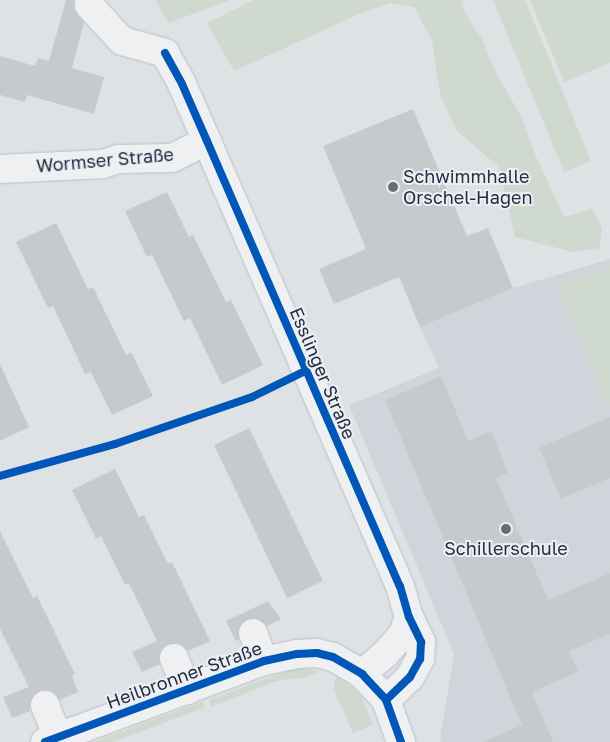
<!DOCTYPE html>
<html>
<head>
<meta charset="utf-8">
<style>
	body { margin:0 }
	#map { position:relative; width:610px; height:742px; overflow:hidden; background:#dfe2e5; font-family:"Golos Text",sans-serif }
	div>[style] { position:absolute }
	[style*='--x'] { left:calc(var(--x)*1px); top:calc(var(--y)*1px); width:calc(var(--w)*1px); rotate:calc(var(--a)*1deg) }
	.built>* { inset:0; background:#d0d5dc }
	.green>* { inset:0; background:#cfd9cf }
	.building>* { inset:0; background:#c7cacd }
	.roads { filter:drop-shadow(0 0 1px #bdc0c3) drop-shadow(0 0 1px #bdc0c3) }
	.minor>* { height:28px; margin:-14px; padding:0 14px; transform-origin:14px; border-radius:14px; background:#eef0f2 }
	.cycleway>* { height:8px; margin:-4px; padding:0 4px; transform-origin:4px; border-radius:4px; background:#0057b8 }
	.dots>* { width:14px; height:14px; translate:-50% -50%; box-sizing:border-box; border:2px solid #ecf0f5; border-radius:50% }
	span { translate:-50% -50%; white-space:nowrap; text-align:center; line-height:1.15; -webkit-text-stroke:4px #ecf0f5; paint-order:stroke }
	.street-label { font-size:18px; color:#252e3f }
	.poi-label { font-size:18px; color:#252e3f }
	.left { translate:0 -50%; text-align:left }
</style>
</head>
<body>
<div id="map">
	<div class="built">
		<div style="clip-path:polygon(610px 259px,610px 742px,441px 742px,440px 738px,454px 654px,349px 405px,439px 368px,420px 327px,513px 288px)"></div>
	</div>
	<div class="green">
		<div style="clip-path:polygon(155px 0,230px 0,169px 23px)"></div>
		<div style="clip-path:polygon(254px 0,461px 0,464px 12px,482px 39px,494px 69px,522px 118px,534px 152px,564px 217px,592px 209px,602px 228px,600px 248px,573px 252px,515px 237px,499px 167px,457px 131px,440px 94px,432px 41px,414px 7px,390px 3px,359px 14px,234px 71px,207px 23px)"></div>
		<div style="clip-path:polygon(493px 0,525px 0,591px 161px,564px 172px)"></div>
		<div style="clip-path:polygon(530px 0,610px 0,610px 63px,564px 82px)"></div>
		<div style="clip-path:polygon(610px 266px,610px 404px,605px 402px,558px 285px)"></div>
		<div style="clip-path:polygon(302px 668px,320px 671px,308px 677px,277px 681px,211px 707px,209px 700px,289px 670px)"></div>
		<div style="clip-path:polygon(338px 676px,361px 695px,373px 725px,353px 733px,334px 690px,334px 682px)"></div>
		<div style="clip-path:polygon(204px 701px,204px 708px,113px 742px,94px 742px)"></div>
	</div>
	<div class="building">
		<div style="clip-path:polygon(66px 0,74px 0,74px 9px,84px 23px,72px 68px,104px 77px,94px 114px,27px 95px,25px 102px,0 95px,0 56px,35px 66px,38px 58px,49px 61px)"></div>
		<div style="clip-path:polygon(413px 109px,467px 236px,488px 228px,513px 288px,420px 327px,399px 277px,334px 304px,319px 269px,366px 249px,323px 146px)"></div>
		<div style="clip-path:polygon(167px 192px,189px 237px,193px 235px,226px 302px,231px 300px,263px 365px,222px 385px,190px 318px,184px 321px,152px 255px,147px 257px,125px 211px)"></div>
		<div style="clip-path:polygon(56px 223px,88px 289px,93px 287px,126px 355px,131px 352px,153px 396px,112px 415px,91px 372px,85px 374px,53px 306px,48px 308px,16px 242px)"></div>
		<div style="clip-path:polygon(0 364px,29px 427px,0 441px)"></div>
		<div style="clip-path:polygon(441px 376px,468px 441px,491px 431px,508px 473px,496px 478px,548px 600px,610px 573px,610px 634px,569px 651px,578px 672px,532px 692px,553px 742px,483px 742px,522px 725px,385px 400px)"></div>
		<div style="clip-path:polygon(610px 417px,610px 478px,561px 499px,539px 448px)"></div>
		<div style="clip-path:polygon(249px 428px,323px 581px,287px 598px,214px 445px)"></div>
		<div style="clip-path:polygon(115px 469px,139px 517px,144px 515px,168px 564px,172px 562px,210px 641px,188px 651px,183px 645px,177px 643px,168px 644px,162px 648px,159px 655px,160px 664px,142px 672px,132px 652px,157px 641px,129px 583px,125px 585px,101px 536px,96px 539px,72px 490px)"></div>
		<div style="clip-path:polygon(0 531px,33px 598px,37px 596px,75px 674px,72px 676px,78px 692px,60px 700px,54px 693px,47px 690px,40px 690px,33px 696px,30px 703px,30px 711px,12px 718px,3px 697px,29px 687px,0 629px)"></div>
		<div style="clip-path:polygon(268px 601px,281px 619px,267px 626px,256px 618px,247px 619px,241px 624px,238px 631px,239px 639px,236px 641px,226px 621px)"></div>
	</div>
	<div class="roads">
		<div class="minor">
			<div style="--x:89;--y:5;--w:49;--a:47.5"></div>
			<div style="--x:122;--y:41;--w:45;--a:15.6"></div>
			<div style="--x:165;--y:53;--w:35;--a:61"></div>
			<div style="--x:182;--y:84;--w:547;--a:66.53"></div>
			<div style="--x:400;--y:586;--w:32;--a:74"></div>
			<div style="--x:409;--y:617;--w:28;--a:64"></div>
			<div style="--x:421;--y:642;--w:17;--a:93"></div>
			<div style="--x:420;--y:659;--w:21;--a:119"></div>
			<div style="--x:410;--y:677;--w:33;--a:136"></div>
			<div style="--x:0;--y:169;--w:103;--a:-2.8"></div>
			<div style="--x:103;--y:164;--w:16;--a:-18"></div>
			<div style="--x:118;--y:159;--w:54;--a:-1.1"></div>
			<div style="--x:172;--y:158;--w:39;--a:-26"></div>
			<div style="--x:253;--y:633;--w:30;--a:69"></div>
			<div style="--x:174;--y:658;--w:35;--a:68"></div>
			<div style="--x:362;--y:674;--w:32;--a:-41"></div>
			<div style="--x:386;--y:653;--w:25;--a:-48"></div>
			<div style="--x:403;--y:634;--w:18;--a:-71"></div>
			<div style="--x:45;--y:705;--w:35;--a:68"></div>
			<div style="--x:45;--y:742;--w:233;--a:-20.3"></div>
			<div style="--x:264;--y:661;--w:34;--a:-12"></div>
			<div style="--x:297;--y:654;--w:20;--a:-3"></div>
			<div style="--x:317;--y:653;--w:16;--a:14"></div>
			<div style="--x:333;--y:657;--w:34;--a:30"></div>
			<div style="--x:362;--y:674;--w:35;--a:47"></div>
			<div style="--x:386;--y:700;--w:45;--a:70.3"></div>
		</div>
	</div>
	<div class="cycleway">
		<div style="--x:165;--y:53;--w:35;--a:61"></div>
		<div style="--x:182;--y:84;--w:62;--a:66.3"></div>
		<div style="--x:207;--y:141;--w:485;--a:66.6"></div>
		<div style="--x:400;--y:586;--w:32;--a:74"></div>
		<div style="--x:409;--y:617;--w:28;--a:64"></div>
		<div style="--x:421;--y:642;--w:17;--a:93"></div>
		<div style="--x:420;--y:659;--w:21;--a:119"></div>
		<div style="--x:410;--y:677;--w:33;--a:136"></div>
		<div style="--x:0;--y:476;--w:119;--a:-15.5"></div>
		<div style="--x:115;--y:444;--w:145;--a:-18.9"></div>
		<div style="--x:252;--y:397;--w:59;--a:-26.1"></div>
		<div style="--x:45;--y:742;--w:233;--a:-20.3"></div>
		<div style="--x:264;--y:661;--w:34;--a:-12"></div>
		<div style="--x:297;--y:654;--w:20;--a:-3"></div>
		<div style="--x:317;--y:653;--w:16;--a:14"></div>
		<div style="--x:333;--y:657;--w:34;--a:30"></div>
		<div style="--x:362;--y:674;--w:35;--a:47"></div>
		<div style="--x:386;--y:700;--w:45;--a:70.3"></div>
	</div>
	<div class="dots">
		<div style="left:393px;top:187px;background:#666d79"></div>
		<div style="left:506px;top:529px;background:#666d79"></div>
	</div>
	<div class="street-label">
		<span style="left:105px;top:160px;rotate:-5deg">Wormser Straße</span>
		<span style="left:323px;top:373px;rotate:67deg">Esslinger Straße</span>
		<span style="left:184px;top:675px;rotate:-20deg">Heilbronner Straße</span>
	</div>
	<div class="poi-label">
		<span class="left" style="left:403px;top:187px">Schwimmhalle<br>Orschel-Hagen</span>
		<span style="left:506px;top:548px">Schillerschule</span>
	</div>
</div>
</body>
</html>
